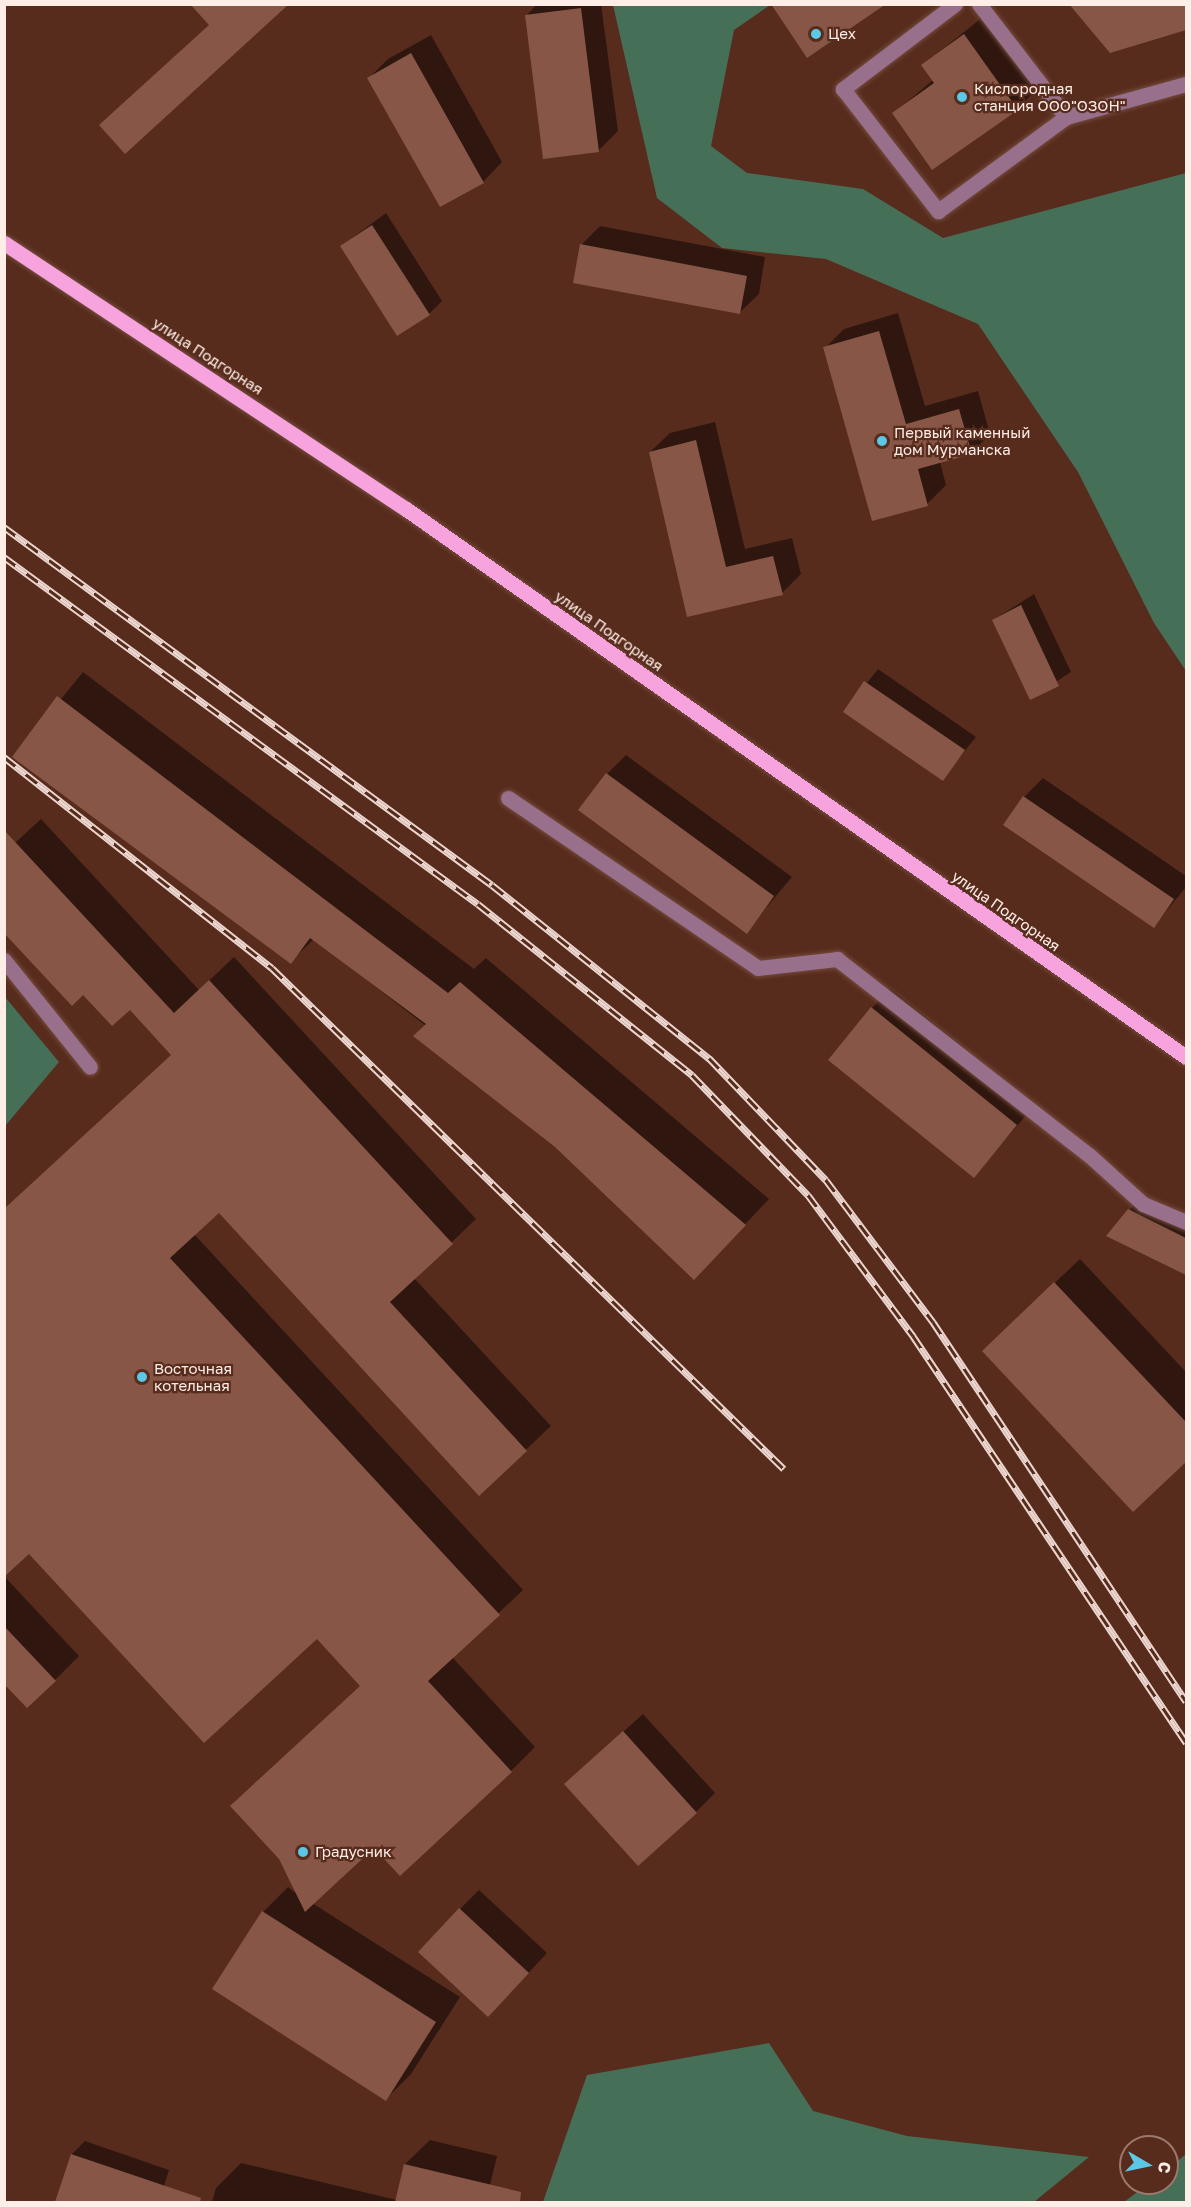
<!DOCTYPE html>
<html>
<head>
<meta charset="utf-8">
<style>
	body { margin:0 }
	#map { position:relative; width:1191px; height:2207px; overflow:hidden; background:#582c1d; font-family:"Golos Text",sans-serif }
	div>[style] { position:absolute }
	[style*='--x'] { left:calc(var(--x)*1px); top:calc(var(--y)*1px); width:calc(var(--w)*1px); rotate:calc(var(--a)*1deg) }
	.green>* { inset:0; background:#466f58 }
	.shadow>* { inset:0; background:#0007 }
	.building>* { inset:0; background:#875646 }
	.roads { filter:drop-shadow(0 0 2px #734b3d) drop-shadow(0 0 2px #734b3d) }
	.minor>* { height:15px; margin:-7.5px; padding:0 7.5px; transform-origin:7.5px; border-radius:7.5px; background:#99708c }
	.major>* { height:15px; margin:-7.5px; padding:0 7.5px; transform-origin:7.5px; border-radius:7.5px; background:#f7a4de }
	.rail>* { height:7px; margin-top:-3.5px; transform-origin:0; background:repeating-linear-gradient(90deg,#582c1d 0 14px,#ecd7d0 0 28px); box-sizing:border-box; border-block:2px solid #ecd7d0 }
	.dots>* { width:16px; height:16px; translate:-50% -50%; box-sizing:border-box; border:3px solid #582c1d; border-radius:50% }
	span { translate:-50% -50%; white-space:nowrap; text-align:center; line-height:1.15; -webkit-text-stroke:4.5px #582c1d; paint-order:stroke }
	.poi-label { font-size:15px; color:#ffede7 }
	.left { translate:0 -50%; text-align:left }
	.street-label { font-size:15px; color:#ffede7 }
	.frame { position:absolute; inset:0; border:6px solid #ffede7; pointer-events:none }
	.north { position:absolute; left:1119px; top:2135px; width:60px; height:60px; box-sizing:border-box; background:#582c1d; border:2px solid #9b796e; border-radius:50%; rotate:99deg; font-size:16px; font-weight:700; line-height:24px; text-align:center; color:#ffede7 }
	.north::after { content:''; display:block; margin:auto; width:21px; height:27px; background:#5ac8e6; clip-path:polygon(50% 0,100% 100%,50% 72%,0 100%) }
</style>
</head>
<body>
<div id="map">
	<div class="green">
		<div style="clip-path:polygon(613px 5px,770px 5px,734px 30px,711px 146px,747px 173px,863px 189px,943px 238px,1186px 173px,1186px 671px,1154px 623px,1078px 472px,978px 324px,826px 259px,722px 248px,657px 198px)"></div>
		<div style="clip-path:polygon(5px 997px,59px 1062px,5px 1126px)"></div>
		<div style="clip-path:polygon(769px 2043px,813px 2111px,907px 2136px,1089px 2157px,1034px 2202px,543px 2202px,587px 2075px)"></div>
		<div style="clip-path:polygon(1186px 2154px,1186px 2202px,1124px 2202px,1149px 2183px,1167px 2183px,1167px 2170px)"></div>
	</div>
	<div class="shadow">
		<div style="clip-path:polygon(537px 4px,601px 4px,618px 131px,598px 151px,527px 15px)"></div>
		<div style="clip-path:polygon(984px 16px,1036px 90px,1017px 109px,894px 113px,933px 80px,923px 65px)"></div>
		<div style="clip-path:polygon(431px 35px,502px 162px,483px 182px,369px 78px,388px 59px)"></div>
		<div style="clip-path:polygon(386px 213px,442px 301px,429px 314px,341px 246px)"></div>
		<div style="clip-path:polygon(600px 226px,765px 257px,759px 294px,739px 313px,581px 245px)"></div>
		<div style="clip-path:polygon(898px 313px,925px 406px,978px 391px,990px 434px,971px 453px,940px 462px,946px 485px,927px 504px,825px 348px,844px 329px)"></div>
		<div style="clip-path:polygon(715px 422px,745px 549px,792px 538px,801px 574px,782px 593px,688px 615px,650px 452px,670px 433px)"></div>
		<div style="clip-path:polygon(1034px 594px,1071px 672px,1031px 698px,993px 620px)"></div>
		<div style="clip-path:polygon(878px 669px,976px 737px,942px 779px,845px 711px)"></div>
		<div style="clip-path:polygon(83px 672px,474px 969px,486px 958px,769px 1199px,718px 1253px,314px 939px,290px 962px,14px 757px)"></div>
		<div style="clip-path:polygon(626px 755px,792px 877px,746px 932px,607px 774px)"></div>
		<div style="clip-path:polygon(1043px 778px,1186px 876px,1186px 887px,1154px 926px,1024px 797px)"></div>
		<div style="clip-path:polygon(41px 819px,199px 990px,234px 957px,476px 1219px,414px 1278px,551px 1426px,479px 1494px,219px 1211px,194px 1234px,523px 1590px,452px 1657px,535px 1747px,511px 1771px,374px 1846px,312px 1903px,460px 1997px,411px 2074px,386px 2099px,263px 1912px,288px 1887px,297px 1894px,362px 1685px,317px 1637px,29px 1552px,173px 1054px,4px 853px)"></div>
		<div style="clip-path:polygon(891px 989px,1035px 1105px,974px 1176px,872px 1008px)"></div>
		<div style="clip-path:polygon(1135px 1204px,1186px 1229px,1186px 1274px,1109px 1235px)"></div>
		<div style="clip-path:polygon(1080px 1259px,1186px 1372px,1186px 1460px,1133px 1510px,1008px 1327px)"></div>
		<div style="clip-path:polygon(4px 1576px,79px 1656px,55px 1680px,4px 1681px)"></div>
		<div style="clip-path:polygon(643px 1714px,715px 1793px,696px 1812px,585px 1766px)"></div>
		<div style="clip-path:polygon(479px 1890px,547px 1953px,507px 1996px,460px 1909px)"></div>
		<div style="clip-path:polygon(430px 2140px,497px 2156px,486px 2202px,212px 2202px,216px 2188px,241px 2163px,397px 2200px,405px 2164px)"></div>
		<div style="clip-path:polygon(85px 2141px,169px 2170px,159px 2202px,74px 2202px,58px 2197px,72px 2154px)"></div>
	</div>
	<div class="building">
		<div style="clip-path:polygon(190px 4px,289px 4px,125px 154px,99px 125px,209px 25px)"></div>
		<div style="clip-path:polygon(771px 4px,886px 4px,807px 58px)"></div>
		<div style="clip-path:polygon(1069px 4px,1186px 4px,1186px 30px,1110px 53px)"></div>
		<div style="clip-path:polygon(581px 8px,599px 152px,543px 159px,525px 15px)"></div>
		<div style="clip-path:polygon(964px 34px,1018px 110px,932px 170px,892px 113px,934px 83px,921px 65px)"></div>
		<div style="clip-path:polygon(411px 53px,484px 183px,440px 207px,367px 78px)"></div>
		<div style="clip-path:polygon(372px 225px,430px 315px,397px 336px,340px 246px)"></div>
		<div style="clip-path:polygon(580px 244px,747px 276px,740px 314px,573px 283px)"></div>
		<div style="clip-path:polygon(879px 331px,906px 424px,959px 409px,972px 454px,918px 469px,928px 506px,872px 521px,823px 347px)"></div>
		<div style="clip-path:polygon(696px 440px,726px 567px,773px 556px,783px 595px,687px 617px,649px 452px)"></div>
		<div style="clip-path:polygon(1021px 605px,1059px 686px,1030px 700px,992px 620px)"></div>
		<div style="clip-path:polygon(864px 681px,965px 750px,943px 781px,843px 712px)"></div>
		<div style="clip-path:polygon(57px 696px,448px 993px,460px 982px,746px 1225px,694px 1280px,555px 1147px,413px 1036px,426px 1024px,310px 938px,291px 964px,12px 757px)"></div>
		<div style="clip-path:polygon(606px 773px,774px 896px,747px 934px,578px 810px)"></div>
		<div style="clip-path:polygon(1023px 796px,1174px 899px,1154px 928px,1003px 825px)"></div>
		<div style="clip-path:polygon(4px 830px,174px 1013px,209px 980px,453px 1244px,390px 1302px,527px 1451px,479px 1496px,219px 1213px,170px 1258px,500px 1615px,428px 1681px,512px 1772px,400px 1876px,374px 1848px,305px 1912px,279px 1859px,230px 1806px,360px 1686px,317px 1639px,204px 1743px,29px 1554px,4px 1577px,4px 1209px,171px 1055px,130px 1010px,112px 1026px,83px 995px,72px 1006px,4px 933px)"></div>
		<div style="clip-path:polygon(871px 1007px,1017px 1125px,974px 1178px,828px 1060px)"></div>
		<div style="clip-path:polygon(1128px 1209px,1186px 1238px,1186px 1275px,1106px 1236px)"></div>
		<div style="clip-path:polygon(1054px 1282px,1186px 1422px,1186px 1462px,1133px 1512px,982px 1351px)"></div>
		<div style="clip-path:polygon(4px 1626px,56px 1681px,27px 1708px,4px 1684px)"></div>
		<div style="clip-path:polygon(623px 1731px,697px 1813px,638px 1866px,564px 1784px)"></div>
		<div style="clip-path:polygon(459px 1908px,529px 1973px,488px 2017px,418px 1952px)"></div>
		<div style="clip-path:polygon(262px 1911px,436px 2022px,386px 2101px,212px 1989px)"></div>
		<div style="clip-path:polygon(71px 2154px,201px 2198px,200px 2202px,55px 2202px)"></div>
		<div style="clip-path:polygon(404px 2164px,521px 2192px,520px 2202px,395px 2202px)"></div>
	</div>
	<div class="roads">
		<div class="minor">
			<div style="--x:955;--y:4;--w:141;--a:142.8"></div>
			<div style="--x:843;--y:89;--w:155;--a:52.1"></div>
			<div style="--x:938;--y:211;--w:159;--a:-36.3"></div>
			<div style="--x:1066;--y:117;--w:124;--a:-15.4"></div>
			<div style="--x:979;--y:4;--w:143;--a:52.4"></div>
			<div style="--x:508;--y:798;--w:302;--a:34.2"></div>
			<div style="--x:758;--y:968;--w:80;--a:-6.5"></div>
			<div style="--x:837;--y:959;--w:319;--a:37.9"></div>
			<div style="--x:1089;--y:1155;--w:73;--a:42.2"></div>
			<div style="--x:1143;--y:1204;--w:47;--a:22.7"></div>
			<div style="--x:4;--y:960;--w:137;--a:51.2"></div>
		</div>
		<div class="major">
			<div style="--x:4;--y:243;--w:482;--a:33.5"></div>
			<div style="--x:406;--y:509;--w:953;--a:35.09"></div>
		</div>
	</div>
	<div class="rail">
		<div style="--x:4;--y:527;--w:605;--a:36.26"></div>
		<div style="--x:492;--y:885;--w:278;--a:38.6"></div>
		<div style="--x:709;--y:1058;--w:169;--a:46.2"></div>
		<div style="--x:826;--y:1180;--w:178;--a:53"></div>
		<div style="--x:933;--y:1322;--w:456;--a:56.3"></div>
		<div style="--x:4;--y:557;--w:587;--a:36.21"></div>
		<div style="--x:478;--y:904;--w:274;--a:38.6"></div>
		<div style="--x:692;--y:1075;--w:167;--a:46"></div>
		<div style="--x:808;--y:1195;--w:176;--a:53.3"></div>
		<div style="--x:913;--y:1336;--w:490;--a:56.1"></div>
		<div style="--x:4;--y:757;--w:341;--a:38.2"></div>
		<div style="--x:272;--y:968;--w:716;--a:44.38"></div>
	</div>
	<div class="dots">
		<div style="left:816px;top:34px;background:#5ac8e6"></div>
		<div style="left:962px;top:97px;background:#5ac8e6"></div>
		<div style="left:882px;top:441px;background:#5ac8e6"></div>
		<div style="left:142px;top:1377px;background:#5ac8e6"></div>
		<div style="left:303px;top:1852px;background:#5ac8e6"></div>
	</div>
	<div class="poi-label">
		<span class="left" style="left:828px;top:34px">Цех</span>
		<span class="left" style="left:974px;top:97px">Кислородная<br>станция ООО"ОЗОН"</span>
		<span class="left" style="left:894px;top:441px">Первый каменный<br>дом Мурманска</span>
		<span class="left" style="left:154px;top:1377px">Восточная<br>котельная</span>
		<span class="left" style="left:315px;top:1852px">Градусник</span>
	</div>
	<div class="street-label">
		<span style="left:208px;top:356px;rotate:33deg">улица Подгорная</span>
		<span style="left:609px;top:631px;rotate:35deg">улица Подгорная</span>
		<span style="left:1006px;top:911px;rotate:35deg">улица Подгорная</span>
	</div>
	<div class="frame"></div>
	<div class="north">С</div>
</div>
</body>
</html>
